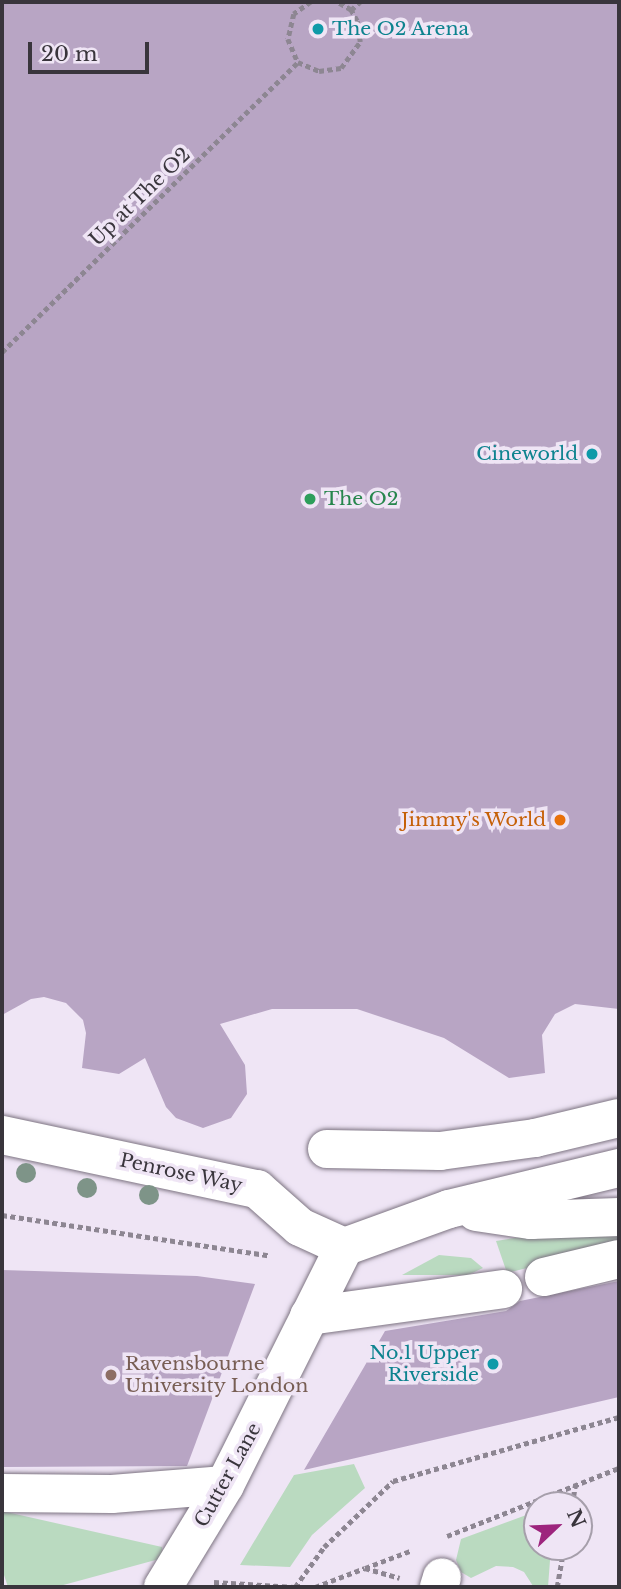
<!DOCTYPE html>
<html>
<head>
<meta charset="utf-8">
<style>
	body { margin:0 }
	#map { position:relative; width:621px; height:1589px; overflow:hidden; background:#efe5f5; font-family:"Libre Baskerville",serif }
	div>[style] { position:absolute }
	[style*='--x'] { left:calc(var(--x)*1px); top:calc(var(--y)*1px); width:calc(var(--w)*1px); rotate:calc(var(--a)*1deg) }
	.green>* { inset:0; background:#badac0 }
	.building>* { inset:0; background:#b8a5c4 }
	.path>* { height:4.5px; margin-top:-2.25px; transform-origin:0; background:repeating-linear-gradient(90deg,#8d8692 0 5px,transparent 0 8.5px) }
	.roads { filter:drop-shadow(0 0 2px #7d7482) drop-shadow(0 0 2px #7d7482) }
	.minor>* { height:38px; margin:-19px; padding:0 19px; transform-origin:19px; border-radius:19px; background:#fff }
	.trees>* { width:20px; height:20px; margin:-10px; border-radius:50%; background:#7e9488 }
	.dots>* { width:19px; height:19px; translate:-50% -50%; box-sizing:border-box; border:4px solid #efe5f5; border-radius:50% }
	span { translate:-50% -50%; white-space:nowrap; text-align:center; line-height:1.15; -webkit-text-stroke:7px #efe5f5; paint-order:stroke }
	.culture-label { font-size:19px; color:#0d838f }
	.left { translate:0 -50%; text-align:left }
	.right { translate:-100% -50%; text-align:right }
	.street-label { font-size:19px; color:#39353c }
	.leisure-label { font-size:19px; color:#27864d }
	.food-label { font-size:19px; color:#c56008 }
	.education-label { font-size:19px; color:#785e54 }
	.frame { position:absolute; inset:0; border:4px solid #39353c; pointer-events:none }
	.north { position:absolute; left:523px; top:1491px; width:70px; height:70px; box-sizing:border-box; background:#efe5f5; border:2px solid #a69fab; border-radius:50%; rotate:67deg; font-size:19px; font-weight:700; line-height:28px; text-align:center; color:#39353c }
	.north::after { content:''; display:block; margin:auto; width:24px; height:32px; background:#9d247d; clip-path:polygon(50% 0,100% 100%,50% 72%,0 100%) }
	.scale { position:absolute; left:28px; top:42px; width:121px; height:32px; box-sizing:border-box; border:4px solid #39353c; border-top:0; padding-left:9px; font-size:21px; line-height:24px; white-space:nowrap; color:#39353c; -webkit-text-stroke:5px #efe5f5; paint-order:stroke }
</style>
</head>
<body>
<div id="map">
	<div class="green">
		<div style="clip-path:polygon(619px 1230px,619px 1245px,507px 1273px,496px 1241px,550px 1232px)"></div>
		<div style="clip-path:polygon(439px 1255px,471px 1258px,483px 1268px,468px 1275px,402px 1275px)"></div>
		<div style="clip-path:polygon(354px 1464px,365px 1488px,312px 1535px,290px 1567px,240px 1565px,294px 1475px)"></div>
		<div style="clip-path:polygon(2px 1511px,162px 1547px,163px 1558px,56px 1587px,8px 1587px,2px 1569px)"></div>
		<div style="clip-path:polygon(529px 1514px,537px 1517px,537px 1547px,551px 1547px,548px 1587px,533px 1586px,524px 1572px,513px 1567px,496px 1566px,471px 1578px,461px 1572px,456px 1560px,461px 1539px)"></div>
	</div>
	<div class="building">
		<div style="clip-path:polygon(2px 2px,619px 2px,619px 1009px,575px 1004px,555px 1014px,542px 1035px,545px 1073px,509px 1078px,444px 1038px,357px 1009px,272px 1009px,220px 1024px,245px 1065px,247px 1094px,231px 1118px,203px 1128px,176px 1118px,166px 1107px,145px 1058px,119px 1074px,82px 1068px,86px 1033px,83px 1020px,66px 1003px,44px 997px,31px 999px,2px 1015px)"></div>
		<div style="clip-path:polygon(2px 1270px,197px 1276px,255px 1284px,187px 1466px,2px 1467px)"></div>
		<div style="clip-path:polygon(619px 1281px,619px 1397px,304px 1470px,385px 1331px,506px 1311px,520px 1301px)"></div>
	</div>
	<div class="path">
		<div style="--x:311;--y:2;--w:21;--a:145"></div>
		<div style="--x:294;--y:14;--w:26;--a:103"></div>
		<div style="--x:288;--y:39;--w:25;--a:67"></div>
		<div style="--x:298;--y:62;--w:23;--a:23"></div>
		<div style="--x:319;--y:71;--w:22;--a:-8"></div>
		<div style="--x:341;--y:68;--w:32;--a:-54"></div>
		<div style="--x:360;--y:42;--w:21;--a:-98"></div>
		<div style="--x:357;--y:21;--w:13;--a:-119"></div>
		<div style="--x:351;--y:10;--w:16;--a:-150"></div>
		<div style="--x:351;--y:10;--w:12;--a:-42"></div>
		<div style="--x:2;--y:352;--w:414;--a:-44.4"></div>
		<div style="--x:2;--y:1215;--w:269;--a:8.6"></div>
		<div style="--x:572;--y:1505;--w:20;--a:-81"></div>
		<div style="--x:447;--y:1536;--w:185;--a:-21.6"></div>
		<div style="--x:365;--y:1568;--w:48;--a:-20.7"></div>
		<div style="--x:214;--y:1582;--w:81;--a:3.5"></div>
		<div style="--x:295;--y:1587;--w:49;--a:-54.1"></div>
		<div style="--x:324;--y:1547;--w:95;--a:-43.7"></div>
		<div style="--x:393;--y:1481;--w:235;--a:-15.8"></div>
		<div style="--x:315;--y:1587;--w:53;--a:-20.8"></div>
		<div style="--x:365;--y:1568;--w:36;--a:16"></div>
		<div style="--x:557;--y:1587;--w:41;--a:-80.1"></div>
	</div>
	<div class="roads">
		<div class="minor">
			<div style="--x:2;--y:1135;--w:261;--a:12"></div>
			<div style="--x:257;--y:1189;--w:57;--a:41.5"></div>
			<div style="--x:300;--y:1227;--w:48;--a:24.4"></div>
			<div style="--x:327;--y:1149;--w:113;--a:1"></div>
			<div style="--x:440;--y:1151;--w:96;--a:-7.8"></div>
			<div style="--x:535;--y:1138;--w:86;--a:-13.4"></div>
			<div style="--x:476;--y:1212;--w:56;--a:8.3"></div>
			<div style="--x:531;--y:1220;--w:88;--a:-2"></div>
			<div style="--x:344;--y:1247;--w:112;--a:-19.9"></div>
			<div style="--x:449;--y:1209;--w:175;--a:-13.6"></div>
			<div style="--x:544;--y:1277;--w:77;--a:-13.5"></div>
			<div style="--x:309;--y:1316;--w:196;--a:-7.9"></div>
			<div style="--x:2;--y:1493;--w:110;--a:0.5"></div>
			<div style="--x:112;--y:1494;--w:113;--a:-4.6"></div>
			<div style="--x:163;--y:1587;--w:119;--a:-58.7"></div>
			<div style="--x:225;--y:1485;--w:266;--a:-63.4"></div>
			<div style="--x:439;--y:1587;--w:10;--a:-73"></div>
		</div>
	</div>
	<div class="trees">
		<div style="left:26px;top:1173px"></div>
		<div style="left:87px;top:1188px"></div>
		<div style="left:149px;top:1195px"></div>
	</div>
	<div class="dots">
		<div style="left:318px;top:29px;background:#0f9aa8"></div>
		<div style="left:592px;top:454px;background:#0f9aa8"></div>
		<div style="left:310px;top:499px;background:#2e9e5b"></div>
		<div style="left:560px;top:820px;background:#e8710a"></div>
		<div style="left:493px;top:1364px;background:#0f9aa8"></div>
		<div style="left:111px;top:1375px;background:#8d6e63"></div>
	</div>
	<div class="culture-label">
		<span class="left" style="left:332px;top:29px">The O2 Arena</span>
		<span class="right" style="left:578px;top:454px">Cineworld</span>
		<span class="right" style="left:479px;top:1364px">No.1 Upper<br>Riverside</span>
	</div>
	<div class="street-label">
		<span style="left:140px;top:197px;rotate:-44deg">Up at The O2</span>
		<span style="left:181px;top:1173px;rotate:12deg">Penrose Way</span>
		<span style="left:228px;top:1475px;rotate:-61deg">Cutter Lane</span>
	</div>
	<div class="leisure-label">
		<span class="left" style="left:324px;top:499px">The O2</span>
	</div>
	<div class="food-label">
		<span class="right" style="left:546px;top:820px">Jimmy's World</span>
	</div>
	<div class="education-label">
		<span class="left" style="left:125px;top:1375px">Ravensbourne<br>University London</span>
	</div>
	<div class="frame"></div>
	<div class="north">N</div>
	<div class="scale">20 m</div>
</div>
</body>
</html>
